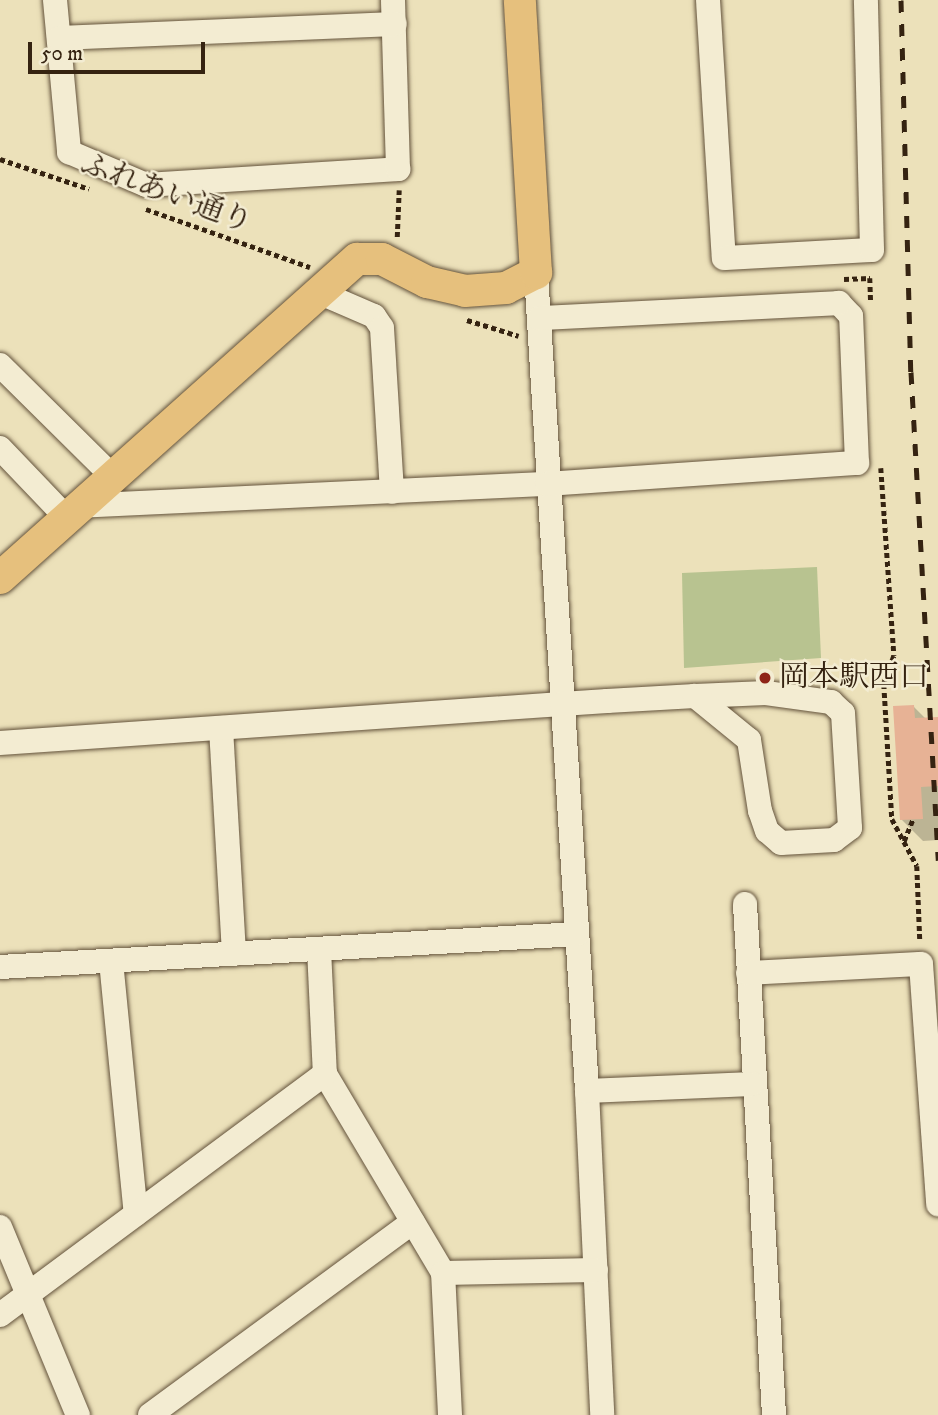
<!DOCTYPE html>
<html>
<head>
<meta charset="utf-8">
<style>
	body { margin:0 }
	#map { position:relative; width:938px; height:1415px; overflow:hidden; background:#ece1ba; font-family:"IM FELL DW Pica","Noto Serif JP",serif }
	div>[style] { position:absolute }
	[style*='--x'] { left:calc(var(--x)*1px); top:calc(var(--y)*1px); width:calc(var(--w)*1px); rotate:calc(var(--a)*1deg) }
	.green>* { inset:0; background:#b8c390 }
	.shadow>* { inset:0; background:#0003 }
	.building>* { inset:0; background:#e7b295 }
	.path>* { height:4.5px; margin-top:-2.25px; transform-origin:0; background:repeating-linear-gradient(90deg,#352311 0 5px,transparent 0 8.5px) }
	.roads { filter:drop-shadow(0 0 2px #63523b) drop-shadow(0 0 2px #63523b) }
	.minor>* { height:24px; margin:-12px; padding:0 12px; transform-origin:12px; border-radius:12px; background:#f3ecd2 }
	.major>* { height:32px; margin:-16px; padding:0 16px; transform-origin:16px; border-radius:16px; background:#e6c07d }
	.rail>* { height:5px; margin-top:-2.5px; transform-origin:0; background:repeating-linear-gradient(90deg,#352311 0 12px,transparent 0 24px) }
	.dots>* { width:19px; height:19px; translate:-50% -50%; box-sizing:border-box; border:4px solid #f3ecd2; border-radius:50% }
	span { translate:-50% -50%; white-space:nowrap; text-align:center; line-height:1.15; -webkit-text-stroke:5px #f3ecd2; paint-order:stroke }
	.street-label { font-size:30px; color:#352311 }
	.poi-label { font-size:30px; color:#352311 }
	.left { translate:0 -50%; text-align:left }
	.scale { position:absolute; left:28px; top:42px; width:177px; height:32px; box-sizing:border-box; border:4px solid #352311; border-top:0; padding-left:9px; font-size:21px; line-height:24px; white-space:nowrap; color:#352311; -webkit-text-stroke:5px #f3ecd2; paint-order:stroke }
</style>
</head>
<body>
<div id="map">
	<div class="green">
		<div style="clip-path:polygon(817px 567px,821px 658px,684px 668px,682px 573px)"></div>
	</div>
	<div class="shadow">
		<div style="clip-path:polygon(914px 707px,927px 720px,938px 719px,938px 840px,923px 841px,901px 819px)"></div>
	</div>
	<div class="building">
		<div style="clip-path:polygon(914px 705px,915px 718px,938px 717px,938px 786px,921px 787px,923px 819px,900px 820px,893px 706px)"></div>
	</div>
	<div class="path">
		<div style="--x:0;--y:159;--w:94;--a:18.6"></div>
		<div style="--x:146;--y:209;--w:174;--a:19.5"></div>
		<div style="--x:397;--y:237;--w:47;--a:-87.6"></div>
		<div style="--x:844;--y:279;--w:26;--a:-2"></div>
		<div style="--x:870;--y:278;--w:24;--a:88"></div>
		<div style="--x:467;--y:320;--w:54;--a:17.1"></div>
		<div style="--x:881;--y:468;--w:188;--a:86"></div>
		<div style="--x:894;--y:656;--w:30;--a:110"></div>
		<div style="--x:884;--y:684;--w:135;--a:86.6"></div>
		<div style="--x:892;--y:819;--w:53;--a:62"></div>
		<div style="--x:917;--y:866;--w:75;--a:87.7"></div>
		<div style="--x:904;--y:841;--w:24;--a:-68"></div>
	</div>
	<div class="roads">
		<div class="minor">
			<div style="--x:55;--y:0;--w:153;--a:84.7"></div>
			<div style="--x:69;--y:152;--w:84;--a:23.2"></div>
			<div style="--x:146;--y:185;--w:253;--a:-3.6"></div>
			<div style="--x:398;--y:169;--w:169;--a:-91.7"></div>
			<div style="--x:708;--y:0;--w:258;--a:86.5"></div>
			<div style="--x:724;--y:258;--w:148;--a:-3.1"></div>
			<div style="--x:872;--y:250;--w:250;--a:-91.4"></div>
			<div style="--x:59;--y:38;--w:336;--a:-2.4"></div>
			<div style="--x:536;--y:273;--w:820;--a:86.43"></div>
			<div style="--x:587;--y:1091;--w:324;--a:87.3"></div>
			<div style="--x:316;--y:291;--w:63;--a:23.3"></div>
			<div style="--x:374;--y:316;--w:14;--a:56"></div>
			<div style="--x:382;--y:328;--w:164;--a:86.5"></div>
			<div style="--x:0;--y:365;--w:156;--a:44.7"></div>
			<div style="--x:0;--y:448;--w:94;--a:46.3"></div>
			<div style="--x:77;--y:506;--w:471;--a:-2.7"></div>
			<div style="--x:547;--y:484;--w:311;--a:-3.9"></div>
			<div style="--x:857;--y:463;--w:147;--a:-92.3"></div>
			<div style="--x:851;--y:316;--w:18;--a:-133"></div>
			<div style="--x:839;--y:303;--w:300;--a:177.1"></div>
			<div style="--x:221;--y:728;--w:226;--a:86.7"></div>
			<div style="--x:0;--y:743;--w:563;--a:-3.97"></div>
			<div style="--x:562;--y:704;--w:45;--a:-3.8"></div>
			<div style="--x:607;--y:701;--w:88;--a:-3.3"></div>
			<div style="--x:695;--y:696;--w:71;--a:-2.4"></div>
			<div style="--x:766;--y:693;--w:66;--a:7.9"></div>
			<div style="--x:831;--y:702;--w:16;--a:43"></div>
			<div style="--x:843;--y:713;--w:115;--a:86.5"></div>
			<div style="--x:850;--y:828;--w:20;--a:143"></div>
			<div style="--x:834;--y:840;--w:53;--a:176.8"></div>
			<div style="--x:781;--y:843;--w:18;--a:-139"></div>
			<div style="--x:767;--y:831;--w:21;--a:-109"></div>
			<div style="--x:760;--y:811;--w:72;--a:-98.8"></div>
			<div style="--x:749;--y:740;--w:70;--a:-140.8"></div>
			<div style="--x:745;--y:904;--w:512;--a:86.75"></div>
			<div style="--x:319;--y:949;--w:125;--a:87.3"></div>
			<div style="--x:325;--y:1074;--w:231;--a:59.3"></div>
			<div style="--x:111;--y:961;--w:254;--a:84.4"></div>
			<div style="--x:0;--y:967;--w:578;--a:-3.27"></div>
			<div style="--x:748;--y:973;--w:173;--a:-3"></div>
			<div style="--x:921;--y:964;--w:241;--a:85.9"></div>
			<div style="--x:587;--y:1091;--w:165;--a:-2.4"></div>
			<div style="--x:0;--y:1227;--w:204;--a:67.5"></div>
			<div style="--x:0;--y:1315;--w:405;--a:-36.6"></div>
			<div style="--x:150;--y:1415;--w:326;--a:-36.3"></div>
			<div style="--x:450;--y:1415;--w:142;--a:-92.8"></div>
			<div style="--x:443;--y:1273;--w:153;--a:-1.1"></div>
		</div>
		<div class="major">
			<div style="--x:0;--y:578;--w:479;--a:-41.8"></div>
			<div style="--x:357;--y:259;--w:25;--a:0"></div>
			<div style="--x:382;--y:259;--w:51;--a:27.1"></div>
			<div style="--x:427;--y:282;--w:39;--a:13"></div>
			<div style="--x:465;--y:291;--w:41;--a:-4.2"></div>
			<div style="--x:506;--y:288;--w:34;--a:-27"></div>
			<div style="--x:536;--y:273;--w:273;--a:-93.4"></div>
		</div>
	</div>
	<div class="rail">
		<div style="--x:901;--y:0;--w:372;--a:88.5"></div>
		<div style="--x:911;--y:372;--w:489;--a:86.8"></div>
	</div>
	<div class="dots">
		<div style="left:765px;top:678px;background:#8f2418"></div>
	</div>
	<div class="street-label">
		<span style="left:166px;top:194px;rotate:20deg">ふれあい通り</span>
	</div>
	<div class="poi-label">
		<span class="left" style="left:779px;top:678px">岡本駅西口</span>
	</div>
	<div class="scale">50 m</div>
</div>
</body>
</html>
